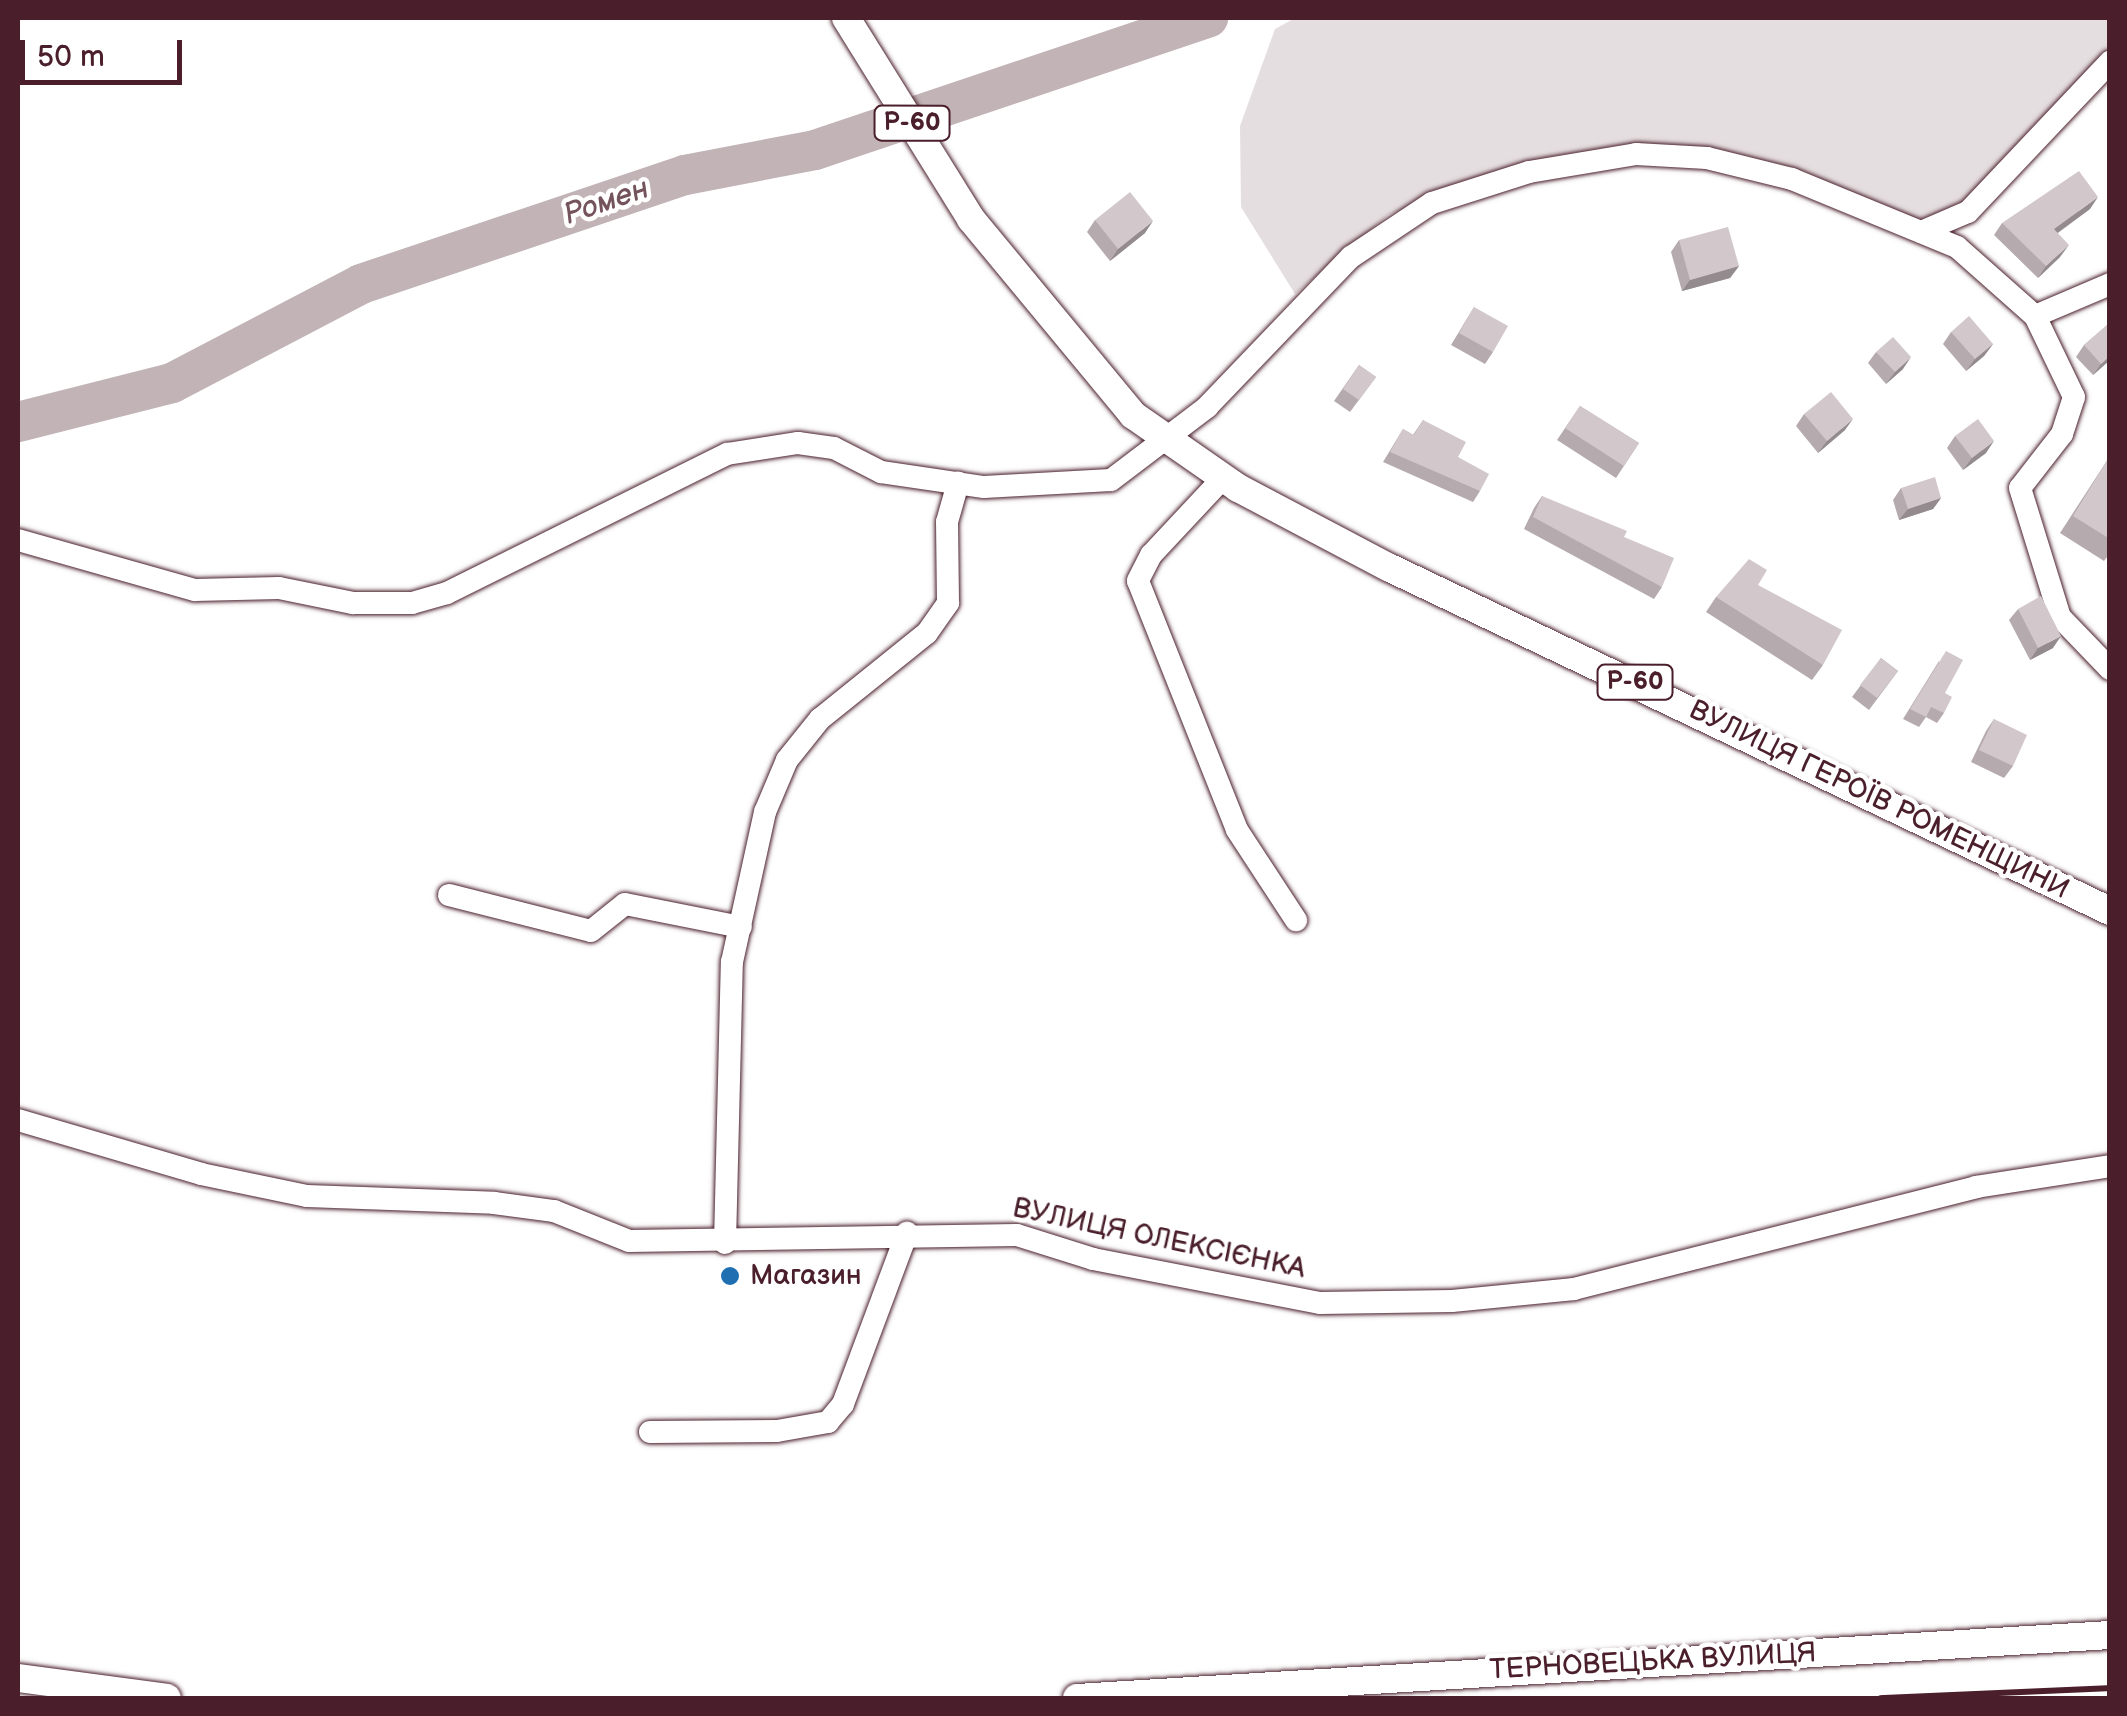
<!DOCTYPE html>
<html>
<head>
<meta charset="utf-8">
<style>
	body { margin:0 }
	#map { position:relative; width:2127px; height:1716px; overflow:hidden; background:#fff; font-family:"Balsamiq Sans",sans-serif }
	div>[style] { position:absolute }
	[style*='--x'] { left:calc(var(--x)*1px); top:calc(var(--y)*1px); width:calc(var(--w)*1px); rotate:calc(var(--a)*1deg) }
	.green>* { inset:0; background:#e5dee0 }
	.river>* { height:40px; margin:-20px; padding:0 20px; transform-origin:20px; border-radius:20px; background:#c1b3b6 }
	.roads { filter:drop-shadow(0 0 2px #4a1f2b) drop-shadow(0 0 2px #4a1f2b) }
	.minor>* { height:22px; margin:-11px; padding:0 11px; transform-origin:11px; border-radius:11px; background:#fff }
	.major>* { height:28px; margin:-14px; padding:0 14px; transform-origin:14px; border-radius:14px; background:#fff }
	.rail>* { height:6px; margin:-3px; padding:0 3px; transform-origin:3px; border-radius:3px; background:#4a1f2b }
	.wall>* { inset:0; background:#b5abaf }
	.shaded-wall>* { inset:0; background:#938b8e }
	.building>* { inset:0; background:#d2c7cb }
	.dots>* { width:28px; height:28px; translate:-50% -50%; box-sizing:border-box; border:5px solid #fff; border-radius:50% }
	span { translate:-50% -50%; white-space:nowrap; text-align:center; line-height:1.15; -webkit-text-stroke:9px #fff; paint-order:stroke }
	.shield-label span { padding:2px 8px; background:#fff; border:2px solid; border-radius:8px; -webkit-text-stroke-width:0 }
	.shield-label { font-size:25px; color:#4a1f2b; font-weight:700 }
	.street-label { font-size:28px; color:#4a1f2b }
	.poi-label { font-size:28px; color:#4a1f2b }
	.left { translate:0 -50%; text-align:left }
	.water-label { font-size:30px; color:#74535c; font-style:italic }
	.frame { position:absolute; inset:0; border:20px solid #4a1f2b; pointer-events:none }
	.scale { position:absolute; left:20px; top:40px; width:162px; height:45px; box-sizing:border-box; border:5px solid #4a1f2b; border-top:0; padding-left:12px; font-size:30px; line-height:35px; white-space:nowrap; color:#4a1f2b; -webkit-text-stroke:8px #fff; paint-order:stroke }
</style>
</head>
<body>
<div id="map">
	<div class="green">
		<div style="clip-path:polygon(1295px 18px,2109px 18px,2109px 63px,1966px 216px,1921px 223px,1692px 164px,1578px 156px,1492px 173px,1388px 215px,1295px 294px,1241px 207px,1240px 126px,1275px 29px)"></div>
	</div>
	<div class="river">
		<div style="--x:18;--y:422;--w:159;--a:-14.2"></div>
		<div style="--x:172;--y:383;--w:213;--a:-27.6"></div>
		<div style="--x:361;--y:284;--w:342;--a:-18.6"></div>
		<div style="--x:685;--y:175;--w:132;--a:-10.9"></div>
		<div style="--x:815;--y:150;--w:415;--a:-18.6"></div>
	</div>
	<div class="roads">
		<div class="minor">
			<div style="--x:1921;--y:232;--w:51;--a:-23.1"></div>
			<div style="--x:1968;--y:212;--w:207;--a:-46.6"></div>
			<div style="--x:2035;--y:316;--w:90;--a:64.3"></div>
			<div style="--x:2074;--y:397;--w:39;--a:108"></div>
			<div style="--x:2062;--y:434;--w:68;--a:127.9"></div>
			<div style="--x:2020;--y:488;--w:135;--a:72.8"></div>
			<div style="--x:2060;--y:617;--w:72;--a:46.1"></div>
			<div style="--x:1223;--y:478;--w:105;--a:133.1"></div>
			<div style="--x:1151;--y:555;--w:29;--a:117"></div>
			<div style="--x:1138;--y:581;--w:268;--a:68.3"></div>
			<div style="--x:1237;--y:830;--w:108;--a:56.8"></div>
			<div style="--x:18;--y:540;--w:184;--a:15.8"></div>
			<div style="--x:195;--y:590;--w:84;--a:-1.4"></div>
			<div style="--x:279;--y:588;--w:76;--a:11.5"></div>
			<div style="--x:353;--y:603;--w:59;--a:0"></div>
			<div style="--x:412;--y:603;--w:36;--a:-16"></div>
			<div style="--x:447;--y:593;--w:313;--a:-26.4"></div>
			<div style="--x:727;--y:454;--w:72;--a:-8.8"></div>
			<div style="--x:798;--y:443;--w:36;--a:8"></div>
			<div style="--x:834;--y:448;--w:53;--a:27.1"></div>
			<div style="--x:881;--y:472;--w:104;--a:8.3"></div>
			<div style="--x:984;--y:487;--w:127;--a:-3.2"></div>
			<div style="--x:1111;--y:480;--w:121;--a:-37.2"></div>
			<div style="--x:1207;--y:407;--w:208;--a:-46.2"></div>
			<div style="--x:1351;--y:257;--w:97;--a:-33.7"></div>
			<div style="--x:1432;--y:203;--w:102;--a:-17.7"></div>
			<div style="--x:1529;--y:172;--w:109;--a:-9.5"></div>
			<div style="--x:1636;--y:154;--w:71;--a:3.2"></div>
			<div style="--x:1707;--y:158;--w:88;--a:13.9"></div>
			<div style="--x:1792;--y:179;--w:178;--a:22.4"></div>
			<div style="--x:1957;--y:247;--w:104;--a:41.5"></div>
			<div style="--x:2035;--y:316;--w:82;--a:-23.1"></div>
			<div style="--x:449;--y:895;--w:146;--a:14.2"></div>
			<div style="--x:591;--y:931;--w:43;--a:-38.5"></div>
			<div style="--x:625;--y:904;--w:118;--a:11.2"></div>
			<div style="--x:18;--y:1120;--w:191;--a:16.4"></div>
			<div style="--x:201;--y:1174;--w:108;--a:11.7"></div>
			<div style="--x:307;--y:1196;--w:187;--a:2.1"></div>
			<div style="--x:494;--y:1203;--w:61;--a:7.6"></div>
			<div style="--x:554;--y:1211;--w:81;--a:21.8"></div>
			<div style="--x:629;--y:1241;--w:388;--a:-0.9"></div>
			<div style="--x:1017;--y:1235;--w:80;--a:17.5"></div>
			<div style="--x:1093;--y:1259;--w:231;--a:11"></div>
			<div style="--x:1320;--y:1303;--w:132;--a:-0.9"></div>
			<div style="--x:1452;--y:1301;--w:123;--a:-5.6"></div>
			<div style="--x:1574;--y:1289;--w:415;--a:-14.2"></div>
			<div style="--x:1976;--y:1187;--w:136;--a:-8.9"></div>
			<div style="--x:725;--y:1243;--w:281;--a:-88.6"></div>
			<div style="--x:732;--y:962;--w:154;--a:-77.6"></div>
			<div style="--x:765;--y:812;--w:56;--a:-67.1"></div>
			<div style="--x:787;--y:760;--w:53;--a:-51.2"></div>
			<div style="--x:820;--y:719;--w:137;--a:-38.8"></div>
			<div style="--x:927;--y:633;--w:37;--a:-55"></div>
			<div style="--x:948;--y:603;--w:81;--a:-90.7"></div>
			<div style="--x:947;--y:522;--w:41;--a:-74.2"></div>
			<div style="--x:650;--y:1432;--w:127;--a:-0.5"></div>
			<div style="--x:777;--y:1431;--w:52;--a:-10"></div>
			<div style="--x:828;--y:1422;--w:23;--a:-50"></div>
			<div style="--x:843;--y:1404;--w:183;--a:-69.5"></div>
		</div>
		<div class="major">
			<div style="--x:846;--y:18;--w:237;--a:58.1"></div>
			<div style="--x:971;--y:219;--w:254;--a:50.4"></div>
			<div style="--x:1133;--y:415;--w:128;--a:34.8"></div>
			<div style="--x:1238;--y:488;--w:170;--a:27.8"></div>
			<div style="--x:1388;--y:567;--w:800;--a:25.48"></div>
			<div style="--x:18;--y:1678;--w:150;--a:7.6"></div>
			<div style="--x:1077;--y:1698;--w:1035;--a:-3.49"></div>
		</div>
	</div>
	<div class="rail">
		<div style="--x:1881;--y:1698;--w:229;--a:-2.5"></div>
	</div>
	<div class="wall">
		<div style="clip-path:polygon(2090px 209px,2058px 233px,2060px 257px,2038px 278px,1994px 235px,2002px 223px)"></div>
		<div style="clip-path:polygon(1095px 220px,1145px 233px,1110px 261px,1087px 232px)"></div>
		<div style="clip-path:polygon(1679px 240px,1739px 266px,1730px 278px,1682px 291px,1671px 252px)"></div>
		<div style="clip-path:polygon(1474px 307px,1493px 352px,1485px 364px,1451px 345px)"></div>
		<div style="clip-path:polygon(2110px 323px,2110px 360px,2093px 375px,2076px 357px,2084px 345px)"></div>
		<div style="clip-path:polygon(1951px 332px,1993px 344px,1984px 356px,1966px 371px,1943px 344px)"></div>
		<div style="clip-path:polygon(1876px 352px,1903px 369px,1886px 384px,1868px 363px)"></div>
		<div style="clip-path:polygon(1359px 365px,1376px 377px,1350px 412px,1334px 401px)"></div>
		<div style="clip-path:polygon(1580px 406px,1639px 443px,1616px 478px,1557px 440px)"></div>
		<div style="clip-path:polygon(1804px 414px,1845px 430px,1818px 453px,1796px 426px)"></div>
		<div style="clip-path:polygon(1423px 420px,1458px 457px,1480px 491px,1473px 502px,1383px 462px,1403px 429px,1413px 435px)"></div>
		<div style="clip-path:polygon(1955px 436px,1986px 453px,1963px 470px,1947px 448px)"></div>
		<div style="clip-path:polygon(2108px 459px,2110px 553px,2104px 561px,2060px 533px)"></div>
		<div style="clip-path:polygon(1901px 488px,1941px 498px,1933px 509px,1899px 520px,1893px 500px)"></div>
		<div style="clip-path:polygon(1542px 496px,1662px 587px,1654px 599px,1524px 529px,1534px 508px)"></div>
		<div style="clip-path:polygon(1758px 585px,1823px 665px,1812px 680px,1706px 612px,1716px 597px)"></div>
		<div style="clip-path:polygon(2018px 609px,2053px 648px,2030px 660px,2009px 620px)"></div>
		<div style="clip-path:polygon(1881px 658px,1898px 671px,1869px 710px,1852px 697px)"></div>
		<div style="clip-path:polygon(1939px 661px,1945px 693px,1944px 713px,1937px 723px,1926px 717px,1919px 727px,1903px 719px)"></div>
		<div style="clip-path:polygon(1994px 719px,2013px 766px,2004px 778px,1971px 762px,1986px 731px)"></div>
	</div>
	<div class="shaded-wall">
		<div style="clip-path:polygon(2098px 197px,2090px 209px,2046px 241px,2054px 229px)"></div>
		<div style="clip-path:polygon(1153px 221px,1145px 233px,1110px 261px,1118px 249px)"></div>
		<div style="clip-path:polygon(2069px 245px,2060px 257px,2038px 278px,2046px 266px)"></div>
		<div style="clip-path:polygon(1739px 266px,1730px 278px,1682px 291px,1690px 280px)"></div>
		<div style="clip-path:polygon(1993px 344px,1984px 356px,1966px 371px,1975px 359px)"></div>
		<div style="clip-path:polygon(2110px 356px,2110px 360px,2093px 375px,2101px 364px)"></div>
		<div style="clip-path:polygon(1911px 357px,1903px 369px,1886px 384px,1895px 372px)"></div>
		<div style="clip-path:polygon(1853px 419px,1845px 430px,1818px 453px,1827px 441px)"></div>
		<div style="clip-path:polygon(1994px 441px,1986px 453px,1963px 470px,1972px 458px)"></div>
		<div style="clip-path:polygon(1941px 498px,1933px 509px,1899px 520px,1908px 509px)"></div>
		<div style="clip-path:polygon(2061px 636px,2053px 648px,2030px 660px,2038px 648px)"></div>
	</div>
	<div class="building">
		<div style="clip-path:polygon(2079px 171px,2098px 197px,2054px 229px,2069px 245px,2046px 266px,2002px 223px)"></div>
		<div style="clip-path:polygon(1130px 192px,1153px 221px,1118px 249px,1095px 220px)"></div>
		<div style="clip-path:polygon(1728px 227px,1739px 266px,1690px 280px,1679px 240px)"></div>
		<div style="clip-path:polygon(1474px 307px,1508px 326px,1493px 352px,1459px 333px)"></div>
		<div style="clip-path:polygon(1969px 316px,1993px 344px,1975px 359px,1951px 332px)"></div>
		<div style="clip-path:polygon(2109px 323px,2110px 356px,2101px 364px,2084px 345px)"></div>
		<div style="clip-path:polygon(1893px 337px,1911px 357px,1895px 372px,1876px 352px)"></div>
		<div style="clip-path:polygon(1359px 365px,1376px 377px,1359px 400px,1343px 389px)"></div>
		<div style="clip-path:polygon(1831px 392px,1853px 419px,1827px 441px,1804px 414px)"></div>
		<div style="clip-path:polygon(1580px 406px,1639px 443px,1624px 466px,1565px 428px)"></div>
		<div style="clip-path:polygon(1978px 419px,1994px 441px,1972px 458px,1955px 436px)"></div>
		<div style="clip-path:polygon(1423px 420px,1466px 442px,1458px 457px,1489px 474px,1480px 491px,1390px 452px,1403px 429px,1414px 435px)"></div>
		<div style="clip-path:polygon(2108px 459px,2110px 459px,2110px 539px,2073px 516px)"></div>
		<div style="clip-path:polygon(1935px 477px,1941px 498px,1908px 509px,1901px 488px)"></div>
		<div style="clip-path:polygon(1542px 496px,1627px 531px,1624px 537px,1674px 558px,1662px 587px,1533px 517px)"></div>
		<div style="clip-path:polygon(1749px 559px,1767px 570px,1758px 585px,1842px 630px,1823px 665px,1716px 597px)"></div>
		<div style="clip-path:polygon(2041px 596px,2061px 636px,2038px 648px,2018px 609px)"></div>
		<div style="clip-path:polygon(1946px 651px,1963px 660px,1945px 693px,1952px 697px,1944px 713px,1931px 707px,1926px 717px,1910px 709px)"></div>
		<div style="clip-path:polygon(1881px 658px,1898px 671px,1877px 698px,1860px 685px)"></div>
		<div style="clip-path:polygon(1994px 719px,2027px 735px,2013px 766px,1979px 750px)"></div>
	</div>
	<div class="dots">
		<div style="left:730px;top:1276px;background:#1f6fb2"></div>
	</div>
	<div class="shield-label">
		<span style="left:912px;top:123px">Р-60</span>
		<span style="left:1635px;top:682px">Р-60</span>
	</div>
	<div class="street-label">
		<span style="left:1879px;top:800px;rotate:26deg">ВУЛИЦЯ ГЕРОЇВ РОМЕНЩИНИ</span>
		<span style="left:1159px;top:1239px;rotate:12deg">ВУЛИЦЯ ОЛЕКСІЄНКА</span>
		<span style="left:1653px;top:1662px;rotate:-3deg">ТЕРНОВЕЦЬКА ВУЛИЦЯ</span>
	</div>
	<div class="poi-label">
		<span class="left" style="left:750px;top:1276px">Магазин</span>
	</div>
	<div class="water-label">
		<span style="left:606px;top:202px;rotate:-19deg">Ромен</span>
	</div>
	<div class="frame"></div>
	<div class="scale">50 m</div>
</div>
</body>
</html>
